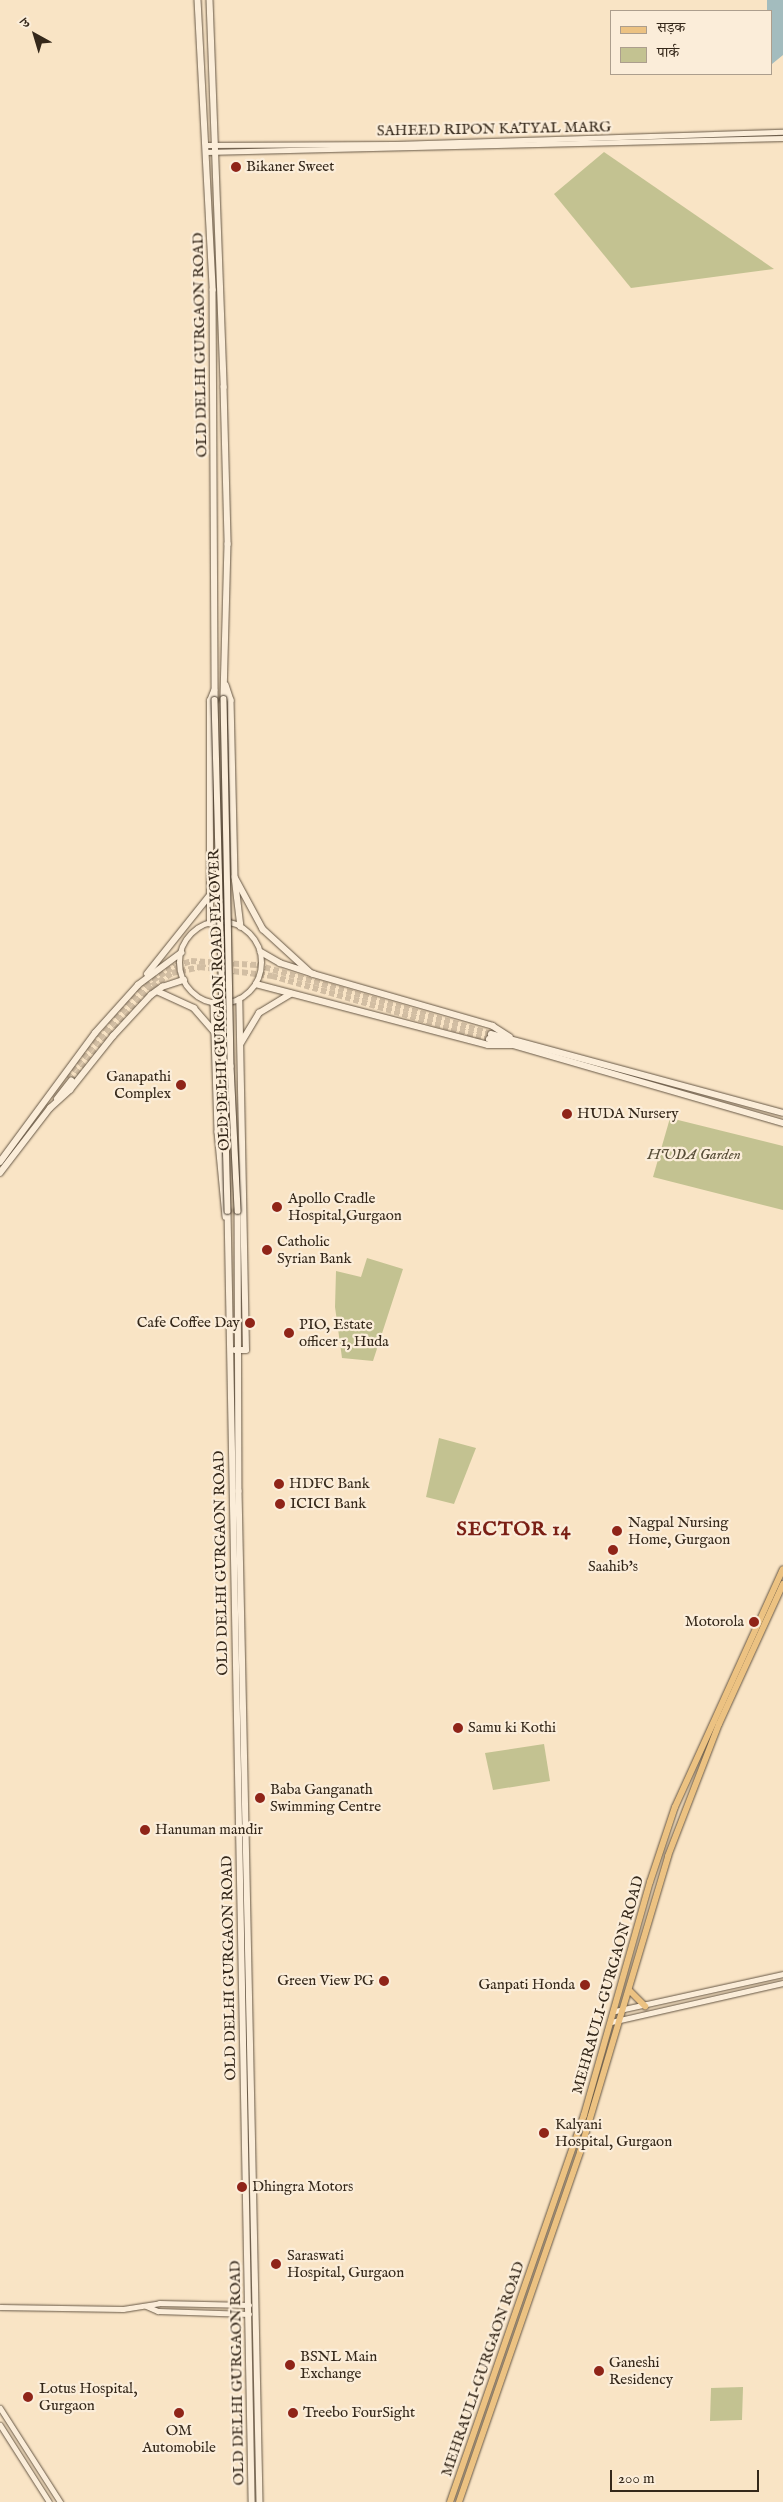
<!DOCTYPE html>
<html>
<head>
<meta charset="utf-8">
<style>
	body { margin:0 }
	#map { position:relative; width:783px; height:2502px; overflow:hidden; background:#f9e4c5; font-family:"IM FELL English","Noto Serif Devanagari",serif }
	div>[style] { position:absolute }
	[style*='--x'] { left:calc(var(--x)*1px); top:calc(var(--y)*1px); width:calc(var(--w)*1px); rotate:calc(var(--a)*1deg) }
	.green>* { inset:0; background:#c3c291 }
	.water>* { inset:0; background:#a3bcbe }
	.secondary-tunnel>* { height:5.5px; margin-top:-2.75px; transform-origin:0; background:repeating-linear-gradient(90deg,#d2bea3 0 5.5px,transparent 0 8.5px) }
	.roads { filter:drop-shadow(0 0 1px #665745) drop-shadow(0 0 1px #665745) }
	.tertiary>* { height:5px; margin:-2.5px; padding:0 2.5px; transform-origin:2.5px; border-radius:2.5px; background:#fbedd9 }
	.secondary>* { height:5.5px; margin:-2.75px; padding:0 2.75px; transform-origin:2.75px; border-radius:2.75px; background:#fbedd9 }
	.secondary>.ring { margin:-2.75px; padding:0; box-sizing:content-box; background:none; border:5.5px solid #fbedd9; border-radius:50% }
	.primary>* { height:6px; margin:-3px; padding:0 3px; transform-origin:3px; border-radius:3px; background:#ecc282 }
	.bridges { filter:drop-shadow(0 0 1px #35281a) drop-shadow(0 0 1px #35281a) }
	.secondary-bridge>* { height:5.5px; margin:-2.75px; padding:0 2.75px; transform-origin:2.75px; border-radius:2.75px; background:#fbedd9 }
	.dots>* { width:14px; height:14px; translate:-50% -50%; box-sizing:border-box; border:2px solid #fbedd9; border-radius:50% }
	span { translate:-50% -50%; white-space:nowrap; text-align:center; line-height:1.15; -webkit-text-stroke:4.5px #fbedd9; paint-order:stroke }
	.street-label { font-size:15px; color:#35281a }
	.poi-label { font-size:15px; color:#35281a }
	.left { translate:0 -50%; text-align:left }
	.right { translate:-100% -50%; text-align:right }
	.park-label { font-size:15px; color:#584e38; font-style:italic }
	.district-label { font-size:20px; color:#7a1f14; font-weight:700; letter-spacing:1px }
	.legend { position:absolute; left:610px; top:10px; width:162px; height:65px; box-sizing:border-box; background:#fbedd9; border:1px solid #ac9e8d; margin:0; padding:6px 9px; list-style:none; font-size:15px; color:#35281a }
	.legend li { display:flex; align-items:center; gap:10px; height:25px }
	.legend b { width:25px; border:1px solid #ac9e8d }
	.north { position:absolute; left:10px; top:10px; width:50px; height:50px; -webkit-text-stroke:4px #fbedd9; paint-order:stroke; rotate:321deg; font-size:14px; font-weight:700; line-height:20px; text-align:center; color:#35281a }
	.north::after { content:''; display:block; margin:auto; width:18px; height:22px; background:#35281a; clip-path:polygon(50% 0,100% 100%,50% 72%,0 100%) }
	.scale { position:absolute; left:610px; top:2470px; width:149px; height:22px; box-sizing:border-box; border:2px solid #35281a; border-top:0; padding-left:6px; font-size:15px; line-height:18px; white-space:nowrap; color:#35281a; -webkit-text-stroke:4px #fbedd9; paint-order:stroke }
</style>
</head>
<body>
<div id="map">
	<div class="green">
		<div style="clip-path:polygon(604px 152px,774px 269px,631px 288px,554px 194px)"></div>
		<div style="clip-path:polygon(670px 1118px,783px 1146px,783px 1210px,653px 1177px)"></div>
		<div style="clip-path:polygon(367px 1258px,403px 1269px,373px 1361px,342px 1358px,335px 1307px,336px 1271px,361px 1277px)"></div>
		<div style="clip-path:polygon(439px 1438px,476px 1448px,454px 1504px,426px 1497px)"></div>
		<div style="clip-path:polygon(544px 1744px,550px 1781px,493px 1790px,485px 1753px)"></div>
		<div style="clip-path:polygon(743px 2387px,742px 2420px,710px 2421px,711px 2388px)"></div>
	</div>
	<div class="water">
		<div style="clip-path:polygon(767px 0,783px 0,783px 55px,772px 64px,772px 11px,767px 11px)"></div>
	</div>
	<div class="secondary-tunnel">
		<div style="--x:66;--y:1077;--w:121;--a:-49.3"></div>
		<div style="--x:145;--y:985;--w:36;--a:-32"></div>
		<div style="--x:176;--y:966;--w:16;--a:-18"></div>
		<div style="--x:191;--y:961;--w:66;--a:3.5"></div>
		<div style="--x:257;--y:965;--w:244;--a:16.4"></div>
		<div style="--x:71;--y:1081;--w:125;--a:-49.5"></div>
		<div style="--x:152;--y:986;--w:24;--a:-33"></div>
		<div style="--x:172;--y:973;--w:29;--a:-12"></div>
		<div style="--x:200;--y:967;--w:73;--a:7.1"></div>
		<div style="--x:272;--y:976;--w:226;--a:16.2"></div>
	</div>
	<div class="roads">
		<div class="tertiary">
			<div style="--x:206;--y:145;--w:189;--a:-0.3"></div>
			<div style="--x:395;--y:144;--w:388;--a:-1.8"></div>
			<div style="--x:206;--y:152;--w:577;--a:-1.39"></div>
			<div style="--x:615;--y:2011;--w:172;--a:-12.4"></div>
			<div style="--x:611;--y:2022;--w:176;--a:-12.8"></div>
			<div style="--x:146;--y:2306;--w:13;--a:23"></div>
			<div style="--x:158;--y:2311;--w:91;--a:1.9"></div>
			<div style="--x:0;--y:2307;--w:123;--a:0.9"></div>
			<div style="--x:123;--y:2309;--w:36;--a:-9"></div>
			<div style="--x:159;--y:2303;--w:90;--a:1.3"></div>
			<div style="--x:0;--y:2408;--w:112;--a:57.4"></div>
			<div style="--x:0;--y:2425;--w:91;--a:57.5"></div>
		</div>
		<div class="secondary">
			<div style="--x:198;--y:0;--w:290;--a:87"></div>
			<div style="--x:213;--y:290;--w:410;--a:89.7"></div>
			<div style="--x:210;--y:0;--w:387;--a:87.9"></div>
			<div style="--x:224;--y:387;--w:157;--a:88.5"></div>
			<div style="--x:228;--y:544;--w:155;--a:91.5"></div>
			<div style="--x:226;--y:685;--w:16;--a:72"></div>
			<div style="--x:231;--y:700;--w:177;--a:88.7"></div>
			<div style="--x:235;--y:877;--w:50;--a:83.2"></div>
			<div style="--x:236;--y:879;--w:57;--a:61.6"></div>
			<div style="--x:263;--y:929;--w:64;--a:42.5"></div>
			<div class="ring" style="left:180px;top:922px;width:76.5px;height:76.5px"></div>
			<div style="--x:210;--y:924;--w:223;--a:-90"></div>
			<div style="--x:210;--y:701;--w:11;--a:-68"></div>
			<div style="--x:261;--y:952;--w:22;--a:30"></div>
			<div style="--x:280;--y:963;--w:35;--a:18"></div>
			<div style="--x:313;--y:974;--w:187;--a:16.1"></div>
			<div style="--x:493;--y:1026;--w:20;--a:33"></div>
			<div style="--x:147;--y:974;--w:101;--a:-51.4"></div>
			<div style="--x:256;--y:984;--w:240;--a:14.7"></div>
			<div style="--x:488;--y:1045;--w:25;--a:0"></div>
			<div style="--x:513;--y:1045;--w:281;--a:16.1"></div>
			<div style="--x:157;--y:991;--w:41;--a:24.7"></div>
			<div style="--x:194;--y:1008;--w:30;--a:49"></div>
			<div style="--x:214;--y:1003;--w:129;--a:88.2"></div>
			<div style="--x:218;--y:1132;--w:85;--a:84.6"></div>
			<div style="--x:491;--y:1034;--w:302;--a:15.1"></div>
			<div style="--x:489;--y:1039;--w:17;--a:13"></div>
			<div style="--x:241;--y:1043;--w:35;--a:-59"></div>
			<div style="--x:259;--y:1013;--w:37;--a:-31"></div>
			<div style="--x:57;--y:1099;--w:23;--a:-52"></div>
			<div style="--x:0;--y:1162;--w:160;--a:-53.6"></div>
			<div style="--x:95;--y:1033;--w:64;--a:-48.1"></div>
			<div style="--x:138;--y:985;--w:54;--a:-36.7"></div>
			<div style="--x:0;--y:1173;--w:82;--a:-52.4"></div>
			<div style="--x:50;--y:1108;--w:27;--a:-42"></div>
			<div style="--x:70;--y:1090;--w:69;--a:-51.5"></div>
			<div style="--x:113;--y:1036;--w:56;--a:-47.2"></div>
			<div style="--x:151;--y:995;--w:14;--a:-36"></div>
			<div style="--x:162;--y:987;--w:23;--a:-18"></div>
			<div style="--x:228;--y:1211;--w:1291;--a:88.93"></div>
			<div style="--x:238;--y:1211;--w:280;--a:89.8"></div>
			<div style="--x:239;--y:1491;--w:1011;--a:88.81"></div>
			<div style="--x:235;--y:1350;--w:11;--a:0"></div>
			<div style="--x:246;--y:1350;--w:350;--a:-91.1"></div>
		</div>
		<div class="primary">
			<div style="--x:629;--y:1990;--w:23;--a:45"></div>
			<div style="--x:450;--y:2502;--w:410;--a:-70.9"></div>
			<div style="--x:584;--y:2115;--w:242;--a:-74.2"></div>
			<div style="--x:650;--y:1882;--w:79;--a:-71.6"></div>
			<div style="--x:675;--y:1807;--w:261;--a:-65.6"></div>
			<div style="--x:459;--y:2502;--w:370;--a:-70.9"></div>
			<div style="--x:580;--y:2152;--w:309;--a:-73.4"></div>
			<div style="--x:668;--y:1856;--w:142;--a:-68.9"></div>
			<div style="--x:719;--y:1724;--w:154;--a:-65.4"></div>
		</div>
	</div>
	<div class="bridges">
		<div class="secondary-bridge">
			<div style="--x:224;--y:699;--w:367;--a:88.9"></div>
			<div style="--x:231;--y:1066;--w:145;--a:87.2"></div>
			<div style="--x:215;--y:700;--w:511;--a:88.54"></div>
		</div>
	</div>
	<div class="dots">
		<div style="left:236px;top:167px;background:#8f2418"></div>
		<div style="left:181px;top:1085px;background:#8f2418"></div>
		<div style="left:567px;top:1114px;background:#8f2418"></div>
		<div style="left:277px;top:1207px;background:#8f2418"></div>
		<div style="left:267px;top:1250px;background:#8f2418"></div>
		<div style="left:250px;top:1323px;background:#8f2418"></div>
		<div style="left:289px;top:1333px;background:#8f2418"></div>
		<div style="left:279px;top:1484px;background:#8f2418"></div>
		<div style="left:280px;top:1504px;background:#8f2418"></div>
		<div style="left:617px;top:1531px;background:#8f2418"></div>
		<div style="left:613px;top:1550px;background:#8f2418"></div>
		<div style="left:754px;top:1622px;background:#8f2418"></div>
		<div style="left:458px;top:1728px;background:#8f2418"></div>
		<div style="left:260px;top:1798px;background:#8f2418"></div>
		<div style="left:145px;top:1830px;background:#8f2418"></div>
		<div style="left:384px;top:1981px;background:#8f2418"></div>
		<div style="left:585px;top:1985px;background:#8f2418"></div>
		<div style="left:544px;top:2133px;background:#8f2418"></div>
		<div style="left:242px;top:2187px;background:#8f2418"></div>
		<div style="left:276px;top:2264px;background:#8f2418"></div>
		<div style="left:290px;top:2365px;background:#8f2418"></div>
		<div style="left:599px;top:2371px;background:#8f2418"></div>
		<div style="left:28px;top:2397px;background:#8f2418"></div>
		<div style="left:179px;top:2413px;background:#8f2418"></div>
		<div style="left:293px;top:2413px;background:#8f2418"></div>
	</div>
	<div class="street-label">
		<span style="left:494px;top:129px;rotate:-1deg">SAHEED RIPON KATYAL MARG</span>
		<span style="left:200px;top:345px;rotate:-91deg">OLD DELHI GURGAON ROAD</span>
		<span style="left:219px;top:1000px;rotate:-92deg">OLD DELHI GURGAON ROAD FLYOVER</span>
		<span style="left:221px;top:1563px;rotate:-91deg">OLD DELHI GURGAON ROAD</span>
		<span style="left:229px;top:1968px;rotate:-91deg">OLD DELHI GURGAON ROAD</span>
		<span style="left:608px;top:1985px;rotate:-74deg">MEHRAULI-GURGAON ROAD</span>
		<span style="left:483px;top:2369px;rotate:-71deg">MEHRAULI-GURGAON ROAD</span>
		<span style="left:237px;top:2373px;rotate:-91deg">OLD DELHI GURGAON ROAD</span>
	</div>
	<div class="poi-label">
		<span class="left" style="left:246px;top:167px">Bikaner Sweet</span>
		<span class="right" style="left:171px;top:1085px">Ganapathi<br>Complex</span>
		<span class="left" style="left:577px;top:1114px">HUDA Nursery</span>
		<span class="left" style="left:288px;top:1207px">Apollo Cradle<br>Hospital,Gurgaon</span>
		<span class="left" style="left:277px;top:1250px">Catholic<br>Syrian Bank</span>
		<span class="right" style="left:240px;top:1323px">Cafe Coffee Day</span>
		<span class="left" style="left:299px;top:1333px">PIO, Estate<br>officer 1, Huda</span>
		<span class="left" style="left:289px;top:1484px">HDFC Bank</span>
		<span class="left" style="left:290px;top:1504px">ICICI Bank</span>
		<span class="left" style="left:628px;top:1531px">Nagpal Nursing<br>Home, Gurgaon</span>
		<span style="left:613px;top:1567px">Saahib's</span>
		<span class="right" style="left:744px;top:1622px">Motorola</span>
		<span class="left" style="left:468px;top:1728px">Samu ki Kothi</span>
		<span class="left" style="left:270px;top:1798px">Baba Ganganath<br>Swimming Centre</span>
		<span class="left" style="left:155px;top:1830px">Hanuman mandir</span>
		<span class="right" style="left:374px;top:1981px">Green View PG</span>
		<span class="right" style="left:575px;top:1985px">Ganpati Honda</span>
		<span class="left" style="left:555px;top:2133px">Kalyani<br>Hospital, Gurgaon</span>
		<span class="left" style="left:252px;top:2187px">Dhingra Motors</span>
		<span class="left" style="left:287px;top:2264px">Saraswati<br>Hospital, Gurgaon</span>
		<span class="left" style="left:300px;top:2365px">BSNL Main<br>Exchange</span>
		<span class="left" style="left:609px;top:2371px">Ganeshi<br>Residency</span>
		<span class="left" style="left:39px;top:2397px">Lotus Hospital,<br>Gurgaon</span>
		<span class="left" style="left:303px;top:2413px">Treebo FourSight</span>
		<span style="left:179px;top:2439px">OM<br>Automobile</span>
	</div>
	<div class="park-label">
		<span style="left:694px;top:1155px">HUDA Garden</span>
	</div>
	<div class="district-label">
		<span style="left:514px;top:1529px">SECTOR 14</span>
	</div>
	<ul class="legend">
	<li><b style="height:6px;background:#ecc282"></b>सड़क</li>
	<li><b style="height:14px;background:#c3c291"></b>पार्क</li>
	</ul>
	<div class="north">उ</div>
	<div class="scale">200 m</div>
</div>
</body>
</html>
